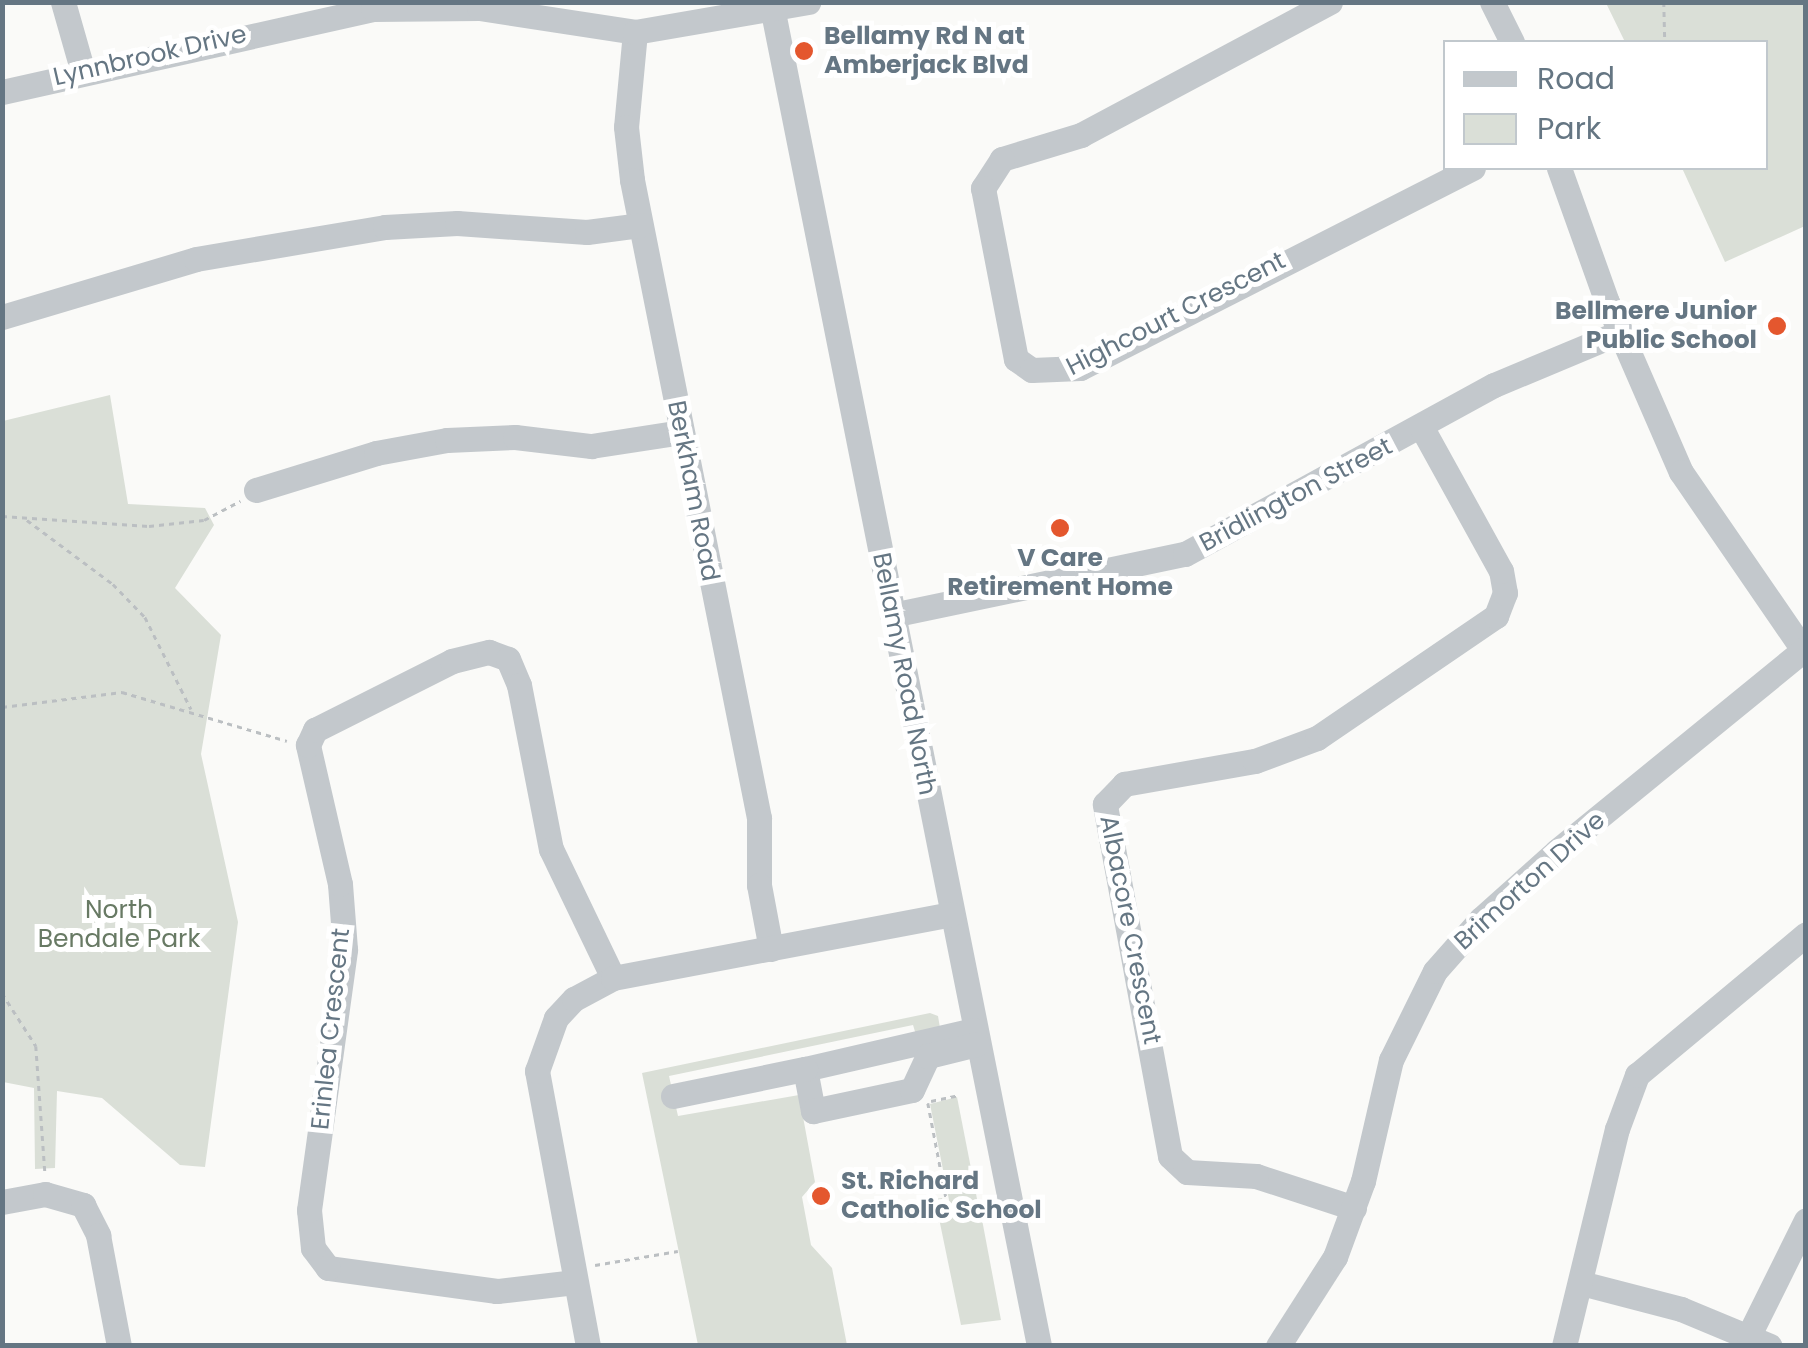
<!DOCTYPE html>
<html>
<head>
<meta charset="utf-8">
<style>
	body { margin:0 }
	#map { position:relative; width:1808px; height:1348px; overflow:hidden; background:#fafaf8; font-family:Poppins,sans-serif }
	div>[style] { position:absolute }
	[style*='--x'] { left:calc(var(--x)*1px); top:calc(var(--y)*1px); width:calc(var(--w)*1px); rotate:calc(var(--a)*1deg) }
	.green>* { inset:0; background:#dadfd7 }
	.path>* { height:2.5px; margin-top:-1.25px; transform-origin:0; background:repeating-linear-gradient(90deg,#bbbfc2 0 5px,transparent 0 10px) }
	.minor>* { height:25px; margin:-12.5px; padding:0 12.5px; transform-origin:12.5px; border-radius:12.5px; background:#c3c8cc }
	.dots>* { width:28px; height:28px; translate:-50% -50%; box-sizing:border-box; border:5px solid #fff; border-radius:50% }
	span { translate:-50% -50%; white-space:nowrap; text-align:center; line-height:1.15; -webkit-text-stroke:10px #fff; paint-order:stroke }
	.poi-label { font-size:25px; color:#657683; font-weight:700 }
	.left { translate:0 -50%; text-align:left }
	.right { translate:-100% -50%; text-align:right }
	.street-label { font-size:25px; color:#657683 }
	.park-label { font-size:25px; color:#687a64 }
	.frame { position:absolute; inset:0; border:5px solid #657683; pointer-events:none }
	.legend { position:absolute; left:1443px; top:40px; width:325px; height:130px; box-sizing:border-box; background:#fff; border:2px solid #c1c8cd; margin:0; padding:12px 18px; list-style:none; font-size:30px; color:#657683 }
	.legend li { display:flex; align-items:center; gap:20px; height:50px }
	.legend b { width:50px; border:2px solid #c1c8cd }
</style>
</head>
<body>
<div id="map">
	<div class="green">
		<div style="clip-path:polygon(1606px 3px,1805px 3px,1805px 226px,1725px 262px,1682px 168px,1766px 168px,1766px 42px,1625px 42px)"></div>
		<div style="clip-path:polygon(110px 395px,128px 504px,205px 508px,214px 525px,175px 588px,221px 635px,201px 754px,238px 922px,205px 1167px,180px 1165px,102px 1098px,57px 1091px,55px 1168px,35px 1169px,34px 1088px,3px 1082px,3px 421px)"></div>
		<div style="clip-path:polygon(930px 1013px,938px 1016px,941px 1034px,917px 1038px,913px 1025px,669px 1076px,678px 1116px,799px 1095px,815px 1182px,802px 1197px,811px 1245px,832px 1268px,847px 1345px,698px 1345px,642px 1073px)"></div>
		<div style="clip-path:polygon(957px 1097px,978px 1204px,951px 1210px,930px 1104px)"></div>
		<div style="clip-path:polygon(942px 1198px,947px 1216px,980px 1209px,1001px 1320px,961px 1325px,935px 1199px)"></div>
	</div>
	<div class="path">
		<div style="--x:1664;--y:2;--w:40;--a:88.6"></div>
		<div style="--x:2;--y:516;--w:147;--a:3.9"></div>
		<div style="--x:149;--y:526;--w:55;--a:-6.2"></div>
		<div style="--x:204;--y:520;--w:41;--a:-27.8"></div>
		<div style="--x:27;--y:520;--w:107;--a:36.7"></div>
		<div style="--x:113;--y:584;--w:46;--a:45.9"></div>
		<div style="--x:145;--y:617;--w:103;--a:63.4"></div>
		<div style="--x:2;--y:707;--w:121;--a:-7.1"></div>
		<div style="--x:122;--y:692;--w:172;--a:16.5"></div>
		<div style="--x:2;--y:993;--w:63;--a:57.3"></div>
		<div style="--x:36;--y:1046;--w:127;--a:85.9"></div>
		<div style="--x:931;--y:1101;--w:29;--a:-12"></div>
		<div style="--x:928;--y:1103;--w:112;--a:79.2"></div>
		<div style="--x:949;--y:1213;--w:33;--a:-12"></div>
		<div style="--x:595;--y:1265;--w:84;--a:-9.6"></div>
	</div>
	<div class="minor">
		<div style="--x:63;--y:2;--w:73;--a:74.1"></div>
		<div style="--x:771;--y:2;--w:1370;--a:78.72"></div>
		<div style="--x:1330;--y:2;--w:282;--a:151.9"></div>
		<div style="--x:1081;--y:135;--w:83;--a:163.1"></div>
		<div style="--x:1002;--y:159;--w:35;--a:123"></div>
		<div style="--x:983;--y:188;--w:174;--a:79.1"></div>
		<div style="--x:1016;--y:359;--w:19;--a:35"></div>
		<div style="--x:1032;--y:370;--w:48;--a:-2.4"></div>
		<div style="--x:1080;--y:368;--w:441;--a:-27"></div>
		<div style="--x:1492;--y:2;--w:45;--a:63.4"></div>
		<div style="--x:635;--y:32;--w:95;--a:95.4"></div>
		<div style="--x:626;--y:127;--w:53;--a:83.5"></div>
		<div style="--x:632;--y:180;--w:651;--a:78.74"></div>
		<div style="--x:759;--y:818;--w:67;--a:90"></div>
		<div style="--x:759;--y:885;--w:65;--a:79.4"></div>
		<div style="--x:2;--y:92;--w:380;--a:-12.6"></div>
		<div style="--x:373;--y:9;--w:106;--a:-0.5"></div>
		<div style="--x:479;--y:8;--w:158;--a:8.7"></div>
		<div style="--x:635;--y:32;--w:176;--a:-9.8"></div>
		<div style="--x:1559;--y:168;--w:142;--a:70.3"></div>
		<div style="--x:1607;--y:302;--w:185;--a:66.5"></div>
		<div style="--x:1681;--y:472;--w:221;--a:55.5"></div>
		<div style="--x:2;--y:317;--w:202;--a:-16.6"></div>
		<div style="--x:196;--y:259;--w:192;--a:-9.6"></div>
		<div style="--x:385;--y:227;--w:72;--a:-3.2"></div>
		<div style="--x:457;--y:223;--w:130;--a:4"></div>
		<div style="--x:587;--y:232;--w:53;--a:-7.5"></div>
		<div style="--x:256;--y:490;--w:126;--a:-17.1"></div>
		<div style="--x:376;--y:453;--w:72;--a:-10.4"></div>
		<div style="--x:447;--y:440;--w:68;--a:-2.5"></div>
		<div style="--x:515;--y:437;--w:77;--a:6.8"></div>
		<div style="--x:591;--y:446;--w:91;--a:-8.8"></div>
		<div style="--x:892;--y:615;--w:299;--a:-11.8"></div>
		<div style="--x:1185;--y:554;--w:352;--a:-28.7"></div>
		<div style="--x:1494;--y:385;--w:138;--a:-22.7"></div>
		<div style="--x:974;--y:1030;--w:173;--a:167"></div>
		<div style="--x:805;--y:1069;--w:43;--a:79.2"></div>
		<div style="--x:813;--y:1111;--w:101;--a:-12"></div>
		<div style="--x:912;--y:1090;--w:38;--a:-65"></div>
		<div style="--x:928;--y:1056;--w:50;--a:-13.8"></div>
		<div style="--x:673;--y:1096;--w:135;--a:-11.6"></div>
		<div style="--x:2;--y:1202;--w:44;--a:-10.5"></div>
		<div style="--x:45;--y:1194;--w:40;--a:16"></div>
		<div style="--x:83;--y:1205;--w:34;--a:63"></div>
		<div style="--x:98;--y:1235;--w:113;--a:79.3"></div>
		<div style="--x:1354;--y:1208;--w:103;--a:-161.9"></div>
		<div style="--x:1256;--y:1176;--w:69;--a:-176.7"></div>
		<div style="--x:1187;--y:1172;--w:23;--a:-137"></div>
		<div style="--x:1170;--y:1156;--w:358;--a:-100.5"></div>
		<div style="--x:1105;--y:804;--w:28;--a:-46"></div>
		<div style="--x:1124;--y:784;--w:133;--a:-10"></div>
		<div style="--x:1255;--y:761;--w:66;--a:-20.4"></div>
		<div style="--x:1317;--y:738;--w:217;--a:-34.3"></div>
		<div style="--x:1496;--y:616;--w:25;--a:-69"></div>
		<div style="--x:1505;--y:593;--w:22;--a:-100"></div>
		<div style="--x:1501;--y:571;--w:166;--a:-118.9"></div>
		<div style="--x:575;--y:1282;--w:79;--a:173.4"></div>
		<div style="--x:497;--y:1291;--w:171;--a:-172.2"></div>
		<div style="--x:328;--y:1268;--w:25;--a:-127"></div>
		<div style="--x:313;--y:1248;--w:38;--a:-96"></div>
		<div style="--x:309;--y:1210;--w:263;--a:-82.1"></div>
		<div style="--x:345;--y:949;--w:65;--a:-94.4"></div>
		<div style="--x:340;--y:884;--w:143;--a:-103"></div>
		<div style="--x:308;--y:745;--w:17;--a:-65"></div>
		<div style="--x:315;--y:730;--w:153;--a:-26.7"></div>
		<div style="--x:452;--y:661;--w:38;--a:-14"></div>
		<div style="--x:489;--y:652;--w:20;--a:20"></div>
		<div style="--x:508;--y:659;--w:28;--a:67"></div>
		<div style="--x:519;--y:685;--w:167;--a:79"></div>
		<div style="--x:551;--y:849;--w:143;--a:64.3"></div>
		<div style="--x:1581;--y:1283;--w:103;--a:14.6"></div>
		<div style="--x:1681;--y:1309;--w:96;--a:22.6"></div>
		<div style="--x:1749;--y:1335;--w:128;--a:-63.6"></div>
		<div style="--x:588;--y:1346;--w:280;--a:-100.5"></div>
		<div style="--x:537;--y:1071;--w:56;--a:-70.3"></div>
		<div style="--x:556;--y:1018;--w:26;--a:-47"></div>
		<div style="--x:574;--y:999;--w:44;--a:-28.3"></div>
		<div style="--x:613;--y:978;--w:344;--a:-10.7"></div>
		<div style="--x:1278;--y:1346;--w:106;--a:-57.4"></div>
		<div style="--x:1335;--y:1257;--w:81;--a:-69.8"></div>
		<div style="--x:1363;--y:1181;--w:124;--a:-77"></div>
		<div style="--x:1391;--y:1060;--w:99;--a:-63.7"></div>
		<div style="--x:1435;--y:971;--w:69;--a:-48.5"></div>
		<div style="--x:1481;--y:919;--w:102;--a:-41.8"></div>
		<div style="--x:1557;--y:851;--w:321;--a:-39.2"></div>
		<div style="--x:1564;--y:1346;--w:223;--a:-76.3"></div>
		<div style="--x:1617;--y:1129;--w:58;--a:-69.7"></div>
		<div style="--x:1637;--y:1075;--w:220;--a:-39.8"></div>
	</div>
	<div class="dots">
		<div style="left:804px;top:51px;background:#e4572e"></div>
		<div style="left:1777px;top:326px;background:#e4572e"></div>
		<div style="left:1060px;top:528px;background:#e4572e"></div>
		<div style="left:821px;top:1196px;background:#e4572e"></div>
	</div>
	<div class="poi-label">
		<span class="left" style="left:824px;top:51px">Bellamy Rd N at<br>Amberjack Blvd</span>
		<span class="right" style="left:1757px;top:326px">Bellmere Junior<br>Public School</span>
		<span style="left:1060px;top:573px">V Care<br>Retirement Home</span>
		<span class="left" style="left:841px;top:1196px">St. Richard<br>Catholic School</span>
	</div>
	<div class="street-label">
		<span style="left:150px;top:56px;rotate:-13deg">Lynnbrook Drive</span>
		<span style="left:1176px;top:314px;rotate:-27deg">Highcourt Crescent</span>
		<span style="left:693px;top:491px;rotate:79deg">Berkham Road</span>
		<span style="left:1296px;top:495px;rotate:-28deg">Bridlington Street</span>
		<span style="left:904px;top:674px;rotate:79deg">Bellamy Road North</span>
		<span style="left:1530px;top:881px;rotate:-42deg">Brimorton Drive</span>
		<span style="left:1130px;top:930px;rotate:79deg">Albacore Crescent</span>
		<span style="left:331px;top:1029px;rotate:-84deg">Erinlea Crescent</span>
	</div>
	<div class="park-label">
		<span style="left:119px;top:925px">North<br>Bendale Park</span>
	</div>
	<div class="frame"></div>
	<ul class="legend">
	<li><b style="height:12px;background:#c3c8cc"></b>Road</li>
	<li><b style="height:28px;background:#dadfd7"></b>Park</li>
	</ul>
</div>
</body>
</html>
